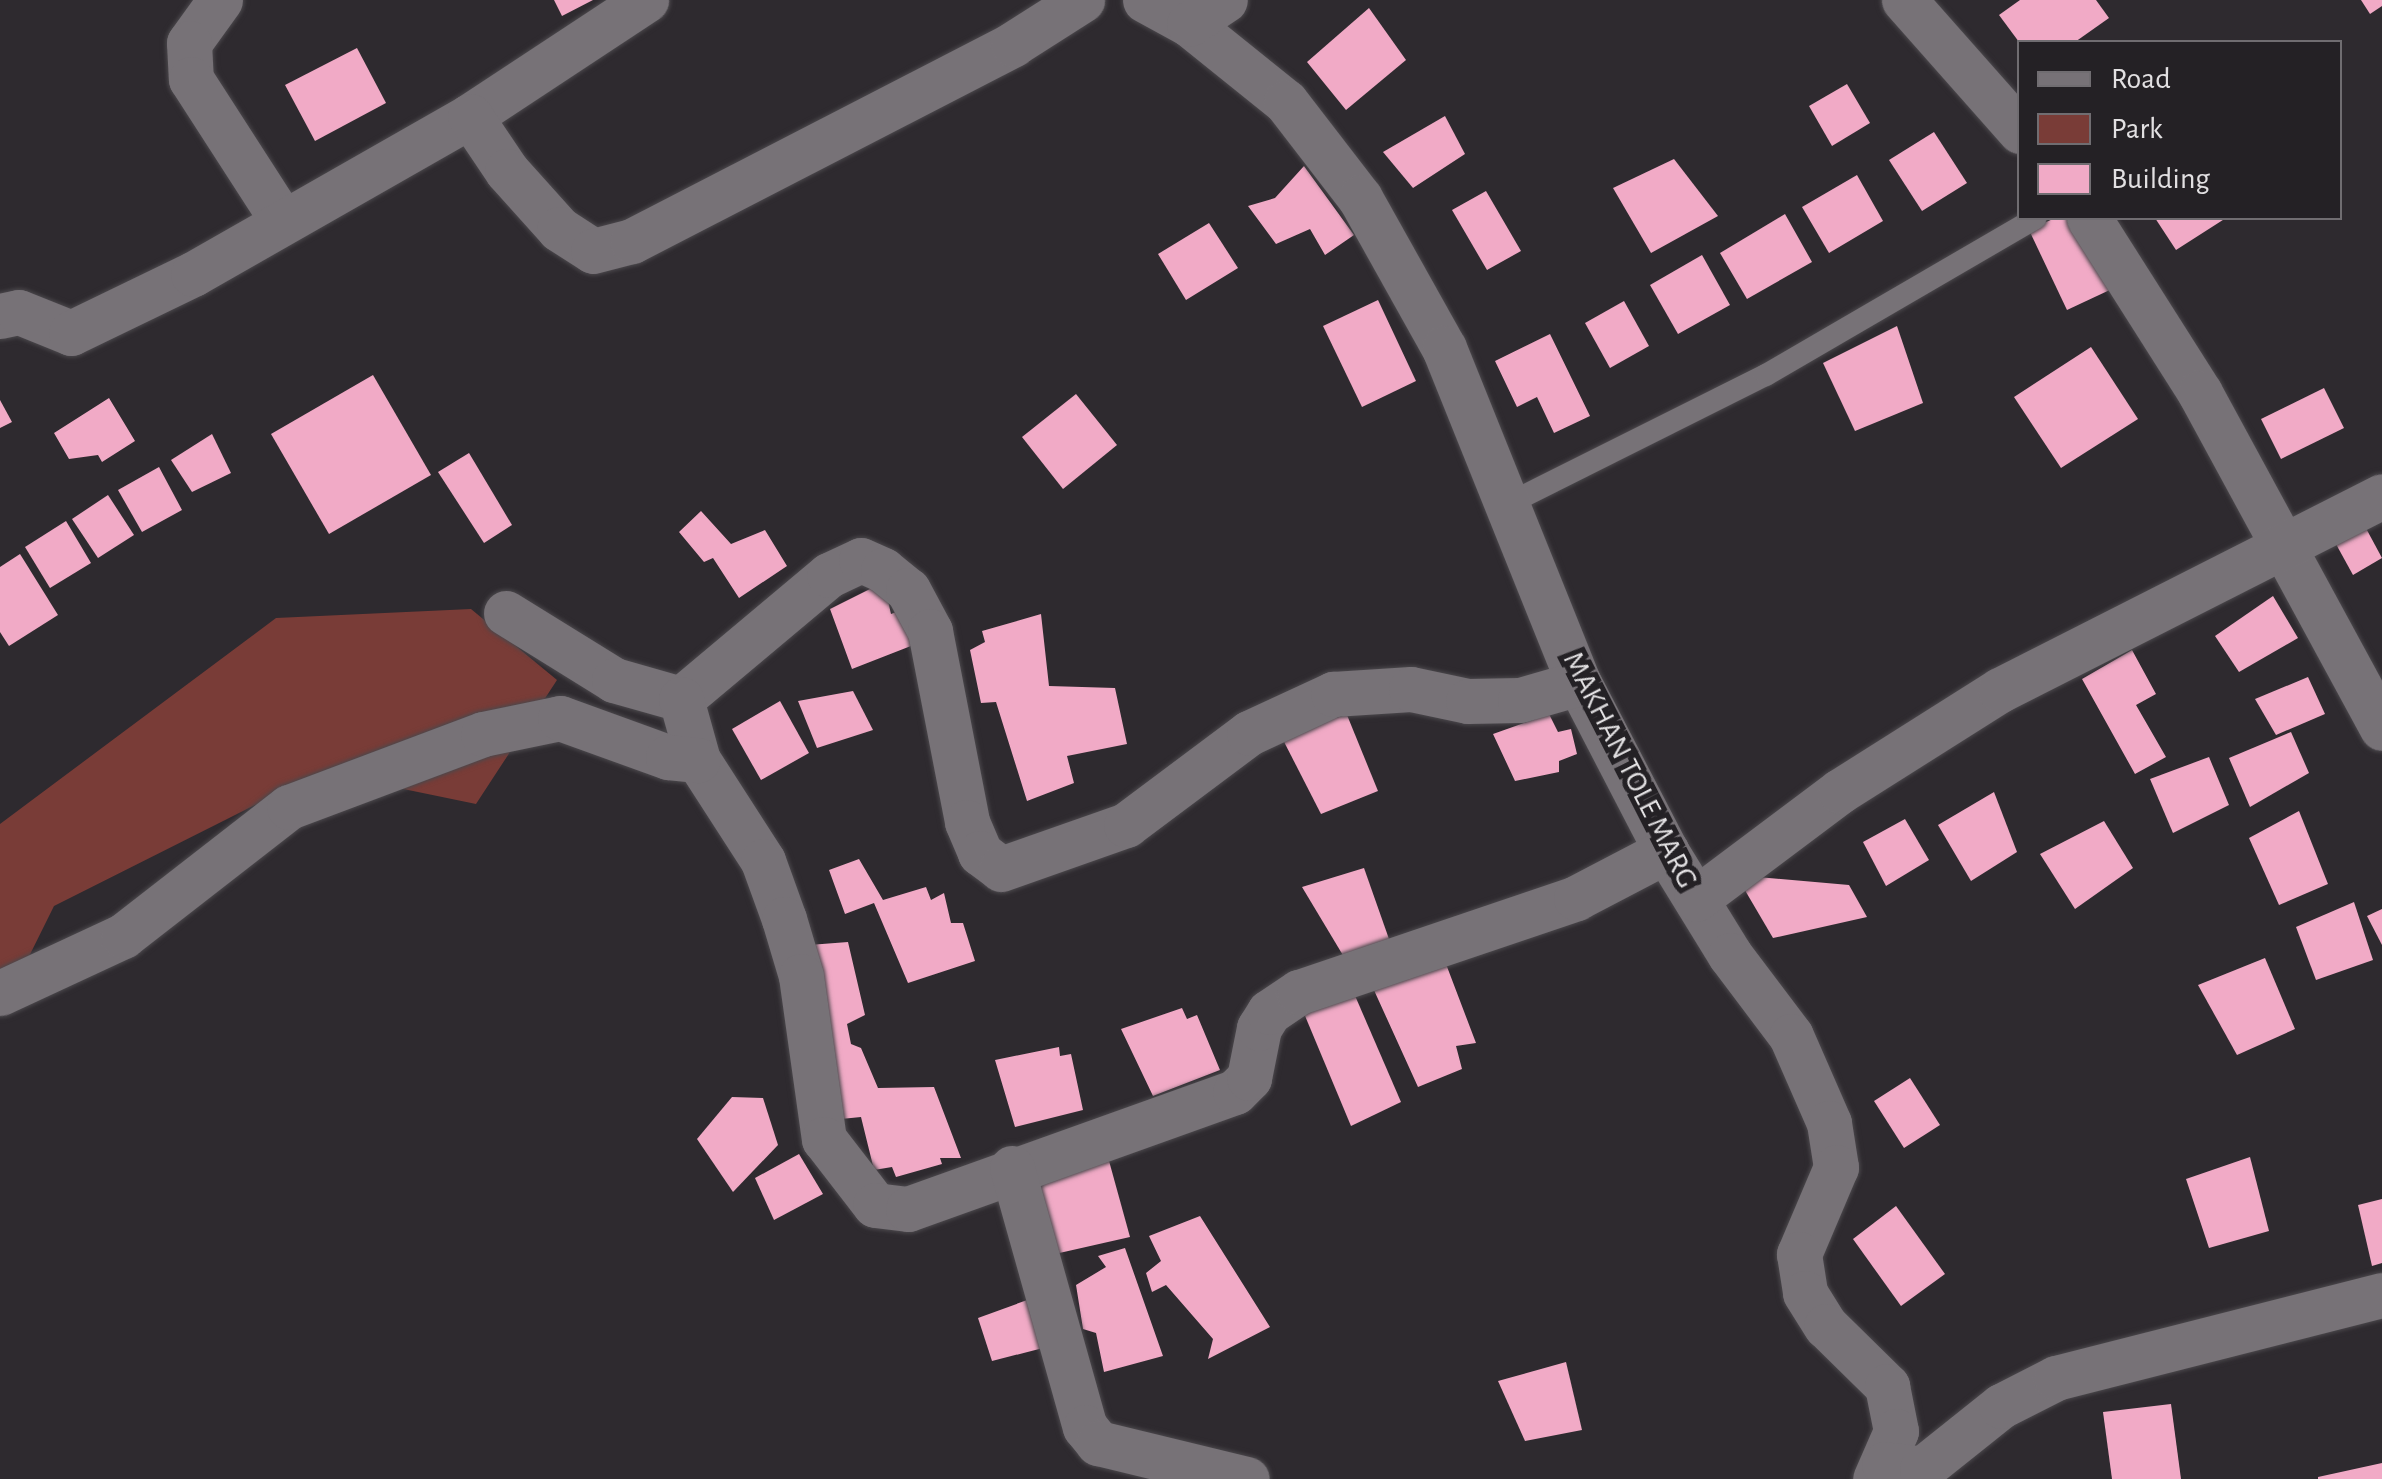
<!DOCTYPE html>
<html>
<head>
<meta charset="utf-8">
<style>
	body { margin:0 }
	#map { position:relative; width:2382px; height:1479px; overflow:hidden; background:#2e2a2f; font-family:"Alegreya Sans",sans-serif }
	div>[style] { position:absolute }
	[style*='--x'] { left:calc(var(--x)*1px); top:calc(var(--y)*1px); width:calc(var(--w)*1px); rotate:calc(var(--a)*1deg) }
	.green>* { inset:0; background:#793c37 }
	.building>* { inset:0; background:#f1aac6 }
	.roads { filter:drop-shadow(0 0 2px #4b484c) drop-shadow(0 0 2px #4b484c) }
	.lane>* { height:22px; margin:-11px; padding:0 11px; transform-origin:11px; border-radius:11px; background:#777277 }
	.street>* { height:45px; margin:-22.5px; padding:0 22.5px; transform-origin:22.5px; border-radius:22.5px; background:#777277 }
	span { translate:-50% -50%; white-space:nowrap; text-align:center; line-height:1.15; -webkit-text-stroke:10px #242125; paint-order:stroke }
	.street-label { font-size:30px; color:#e2e0e2 }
	.legend { position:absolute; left:2017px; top:40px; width:325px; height:180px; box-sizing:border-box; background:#242125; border:2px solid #706d71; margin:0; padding:12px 18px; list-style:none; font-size:30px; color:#e2e0e2 }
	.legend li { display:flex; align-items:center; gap:20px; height:50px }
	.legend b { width:50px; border:2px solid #706d71 }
</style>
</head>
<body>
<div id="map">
	<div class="green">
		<div style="clip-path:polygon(471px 609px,557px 680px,476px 804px,321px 772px,54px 906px,0 1015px,0 824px,276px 618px)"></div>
	</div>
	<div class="building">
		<div style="clip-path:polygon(554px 0,593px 0,562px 16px)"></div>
		<div style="clip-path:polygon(2020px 0,2096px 0,2109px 18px,2075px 42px,2019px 42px,1999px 15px)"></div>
		<div style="clip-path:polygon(2361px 0,2382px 0,2382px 6px,2370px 14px)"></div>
		<div style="clip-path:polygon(1369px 8px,1406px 60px,1346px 110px,1307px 62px)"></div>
		<div style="clip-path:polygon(357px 48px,386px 103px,315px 141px,285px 85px)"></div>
		<div style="clip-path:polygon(1847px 84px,1870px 123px,1832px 146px,1809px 106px)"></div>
		<div style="clip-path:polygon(1445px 116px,1465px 154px,1413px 188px,1383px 152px)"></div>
		<div style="clip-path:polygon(1934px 132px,1967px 183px,1922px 211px,1889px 160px)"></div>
		<div style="clip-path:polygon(1674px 159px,1718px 216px,1651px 253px,1613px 188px)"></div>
		<div style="clip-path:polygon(1304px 166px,1354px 235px,1325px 255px,1310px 229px,1276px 244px,1248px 206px,1275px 198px)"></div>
		<div style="clip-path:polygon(1857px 175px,1883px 221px,1829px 253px,1802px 207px)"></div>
		<div style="clip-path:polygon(1486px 191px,1521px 251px,1487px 270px,1452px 210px)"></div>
		<div style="clip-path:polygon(1785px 214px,1812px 262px,1747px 299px,1720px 253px)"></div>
		<div style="clip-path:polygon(2055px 218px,2080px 218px,2114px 288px,2067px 310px,2029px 230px)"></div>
		<div style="clip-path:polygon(2155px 218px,2226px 218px,2176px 250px)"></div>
		<div style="clip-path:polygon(1209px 223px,1238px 268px,1186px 300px,1158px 254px)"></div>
		<div style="clip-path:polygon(1702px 255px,1730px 305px,1678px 334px,1650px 285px)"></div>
		<div style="clip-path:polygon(1378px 300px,1416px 381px,1362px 407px,1323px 326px)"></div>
		<div style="clip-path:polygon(1624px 301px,1649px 346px,1610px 368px,1585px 323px)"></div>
		<div style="clip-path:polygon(1897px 326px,1923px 403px,1855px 431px,1823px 363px)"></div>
		<div style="clip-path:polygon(1550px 334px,1590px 416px,1554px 433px,1537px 397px,1517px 407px,1495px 361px)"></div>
		<div style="clip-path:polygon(2091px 347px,2138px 419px,2061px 468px,2014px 397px)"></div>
		<div style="clip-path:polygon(373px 375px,431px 475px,329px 534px,271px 434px)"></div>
		<div style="clip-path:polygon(2324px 388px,2344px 428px,2281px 459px,2261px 419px)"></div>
		<div style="clip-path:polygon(1076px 394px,1117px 445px,1063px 489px,1022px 437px)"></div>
		<div style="clip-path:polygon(109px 398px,135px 441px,102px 462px,98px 455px,69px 459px,54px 433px)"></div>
		<div style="clip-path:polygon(0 400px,12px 422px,0 428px)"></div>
		<div style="clip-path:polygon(212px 434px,231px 473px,192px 492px,171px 460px)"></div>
		<div style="clip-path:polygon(469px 453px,512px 525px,484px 543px,438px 472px)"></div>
		<div style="clip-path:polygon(159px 467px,182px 510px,142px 532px,118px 490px)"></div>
		<div style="clip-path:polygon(108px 495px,134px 535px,98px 558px,72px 519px)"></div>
		<div style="clip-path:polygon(701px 511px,731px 544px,765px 530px,787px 566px,739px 598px,713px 558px,704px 562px,679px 532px)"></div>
		<div style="clip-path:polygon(2361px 519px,2382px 558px,2353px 575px,2331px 535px)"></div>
		<div style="clip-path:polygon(66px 521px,91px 563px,50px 588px,25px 547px)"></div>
		<div style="clip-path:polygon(20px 554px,58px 615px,9px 646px,0 632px,0 567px)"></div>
		<div style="clip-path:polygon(884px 582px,891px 614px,904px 609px,916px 644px,852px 669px,830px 609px)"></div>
		<div style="clip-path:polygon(2273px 596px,2298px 638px,2239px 672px,2215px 636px)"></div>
		<div style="clip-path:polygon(1041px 614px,1049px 686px,1115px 688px,1127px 744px,1067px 756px,1074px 783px,1027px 801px,996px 702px,981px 703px,970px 650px,985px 642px,982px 631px)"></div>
		<div style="clip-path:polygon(2132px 650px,2156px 694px,2136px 705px,2166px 757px,2135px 774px,2082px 679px)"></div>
		<div style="clip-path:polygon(2308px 677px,2325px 714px,2276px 735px,2255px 699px)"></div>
		<div style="clip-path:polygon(853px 691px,873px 730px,817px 748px,798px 701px)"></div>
		<div style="clip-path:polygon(780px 701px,809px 753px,761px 780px,732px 729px)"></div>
		<div style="clip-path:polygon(1549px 714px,1558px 732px,1571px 729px,1577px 754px,1559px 761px,1559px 772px,1515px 781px,1493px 734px)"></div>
		<div style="clip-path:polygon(1347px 715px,1378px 791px,1321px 814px,1279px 732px)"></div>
		<div style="clip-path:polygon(2291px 732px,2309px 773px,2250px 807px,2229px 758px)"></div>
		<div style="clip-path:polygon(2209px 757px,2229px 805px,2173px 833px,2150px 779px)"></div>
		<div style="clip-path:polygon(1994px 792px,2017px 852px,1971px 881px,1938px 825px)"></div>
		<div style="clip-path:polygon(2299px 811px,2328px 884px,2279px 905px,2249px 838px)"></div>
		<div style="clip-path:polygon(1905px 819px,1929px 860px,1886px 886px,1863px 842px)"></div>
		<div style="clip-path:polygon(2104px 821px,2133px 868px,2075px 909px,2040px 854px)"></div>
		<div style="clip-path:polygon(859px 859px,883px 900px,926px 887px,931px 900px,944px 893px,951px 923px,963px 923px,975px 961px,908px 983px,874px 903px,845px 914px,829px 870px)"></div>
		<div style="clip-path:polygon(1364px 868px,1389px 939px,1344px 957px,1302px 887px)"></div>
		<div style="clip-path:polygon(1736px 875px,1849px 885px,1867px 917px,1773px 938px)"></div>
		<div style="clip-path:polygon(2354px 902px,2373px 960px,2316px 980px,2296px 927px)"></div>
		<div style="clip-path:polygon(2382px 909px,2382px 945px,2367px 916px)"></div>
		<div style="clip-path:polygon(848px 942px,865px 1015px,847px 1024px,851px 1044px,861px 1048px,878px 1088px,934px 1087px,961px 1158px,940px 1158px,942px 1164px,896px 1177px,892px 1167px,874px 1170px,861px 1117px,841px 1119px,809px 945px)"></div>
		<div style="clip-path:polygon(2265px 958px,2295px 1029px,2237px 1055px,2198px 985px)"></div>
		<div style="clip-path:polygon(1446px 964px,1476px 1043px,1456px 1046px,1462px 1069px,1418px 1087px,1368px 977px)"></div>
		<div style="clip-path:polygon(1353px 991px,1401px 1102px,1351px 1126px,1303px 1011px)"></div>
		<div style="clip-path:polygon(1182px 1008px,1187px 1019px,1197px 1015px,1220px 1070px,1153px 1096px,1121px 1029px)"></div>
		<div style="clip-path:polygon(1059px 1047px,1060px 1056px,1071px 1054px,1083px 1110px,1015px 1127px,995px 1060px)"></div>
		<div style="clip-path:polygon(1910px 1078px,1940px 1125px,1904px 1148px,1874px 1101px)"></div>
		<div style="clip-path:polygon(732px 1097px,763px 1098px,778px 1145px,733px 1192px,697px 1139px)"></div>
		<div style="clip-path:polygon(1106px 1150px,1130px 1237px,1055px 1254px,1033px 1175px)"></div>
		<div style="clip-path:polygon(799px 1154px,823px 1194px,774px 1220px,755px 1178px)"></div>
		<div style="clip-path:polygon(2250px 1157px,2269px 1231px,2209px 1248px,2186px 1179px)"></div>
		<div style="clip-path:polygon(2382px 1199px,2382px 1263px,2372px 1266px,2358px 1205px)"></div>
		<div style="clip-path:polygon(1896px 1206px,1945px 1274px,1901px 1306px,1853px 1239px)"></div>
		<div style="clip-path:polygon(1200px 1216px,1270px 1327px,1208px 1359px,1213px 1339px,1166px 1285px,1152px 1292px,1146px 1273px,1161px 1261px,1149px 1236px)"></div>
		<div style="clip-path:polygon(1125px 1248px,1163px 1356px,1104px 1372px,1096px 1333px,1083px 1329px,1076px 1285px,1106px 1267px,1098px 1256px)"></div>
		<div style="clip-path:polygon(1030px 1299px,1043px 1348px,992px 1361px,978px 1318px)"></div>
		<div style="clip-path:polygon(1566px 1362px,1582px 1430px,1525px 1441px,1498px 1381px)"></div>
		<div style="clip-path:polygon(2171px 1404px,2181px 1479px,2112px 1479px,2103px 1412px)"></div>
		<div style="clip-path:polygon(2382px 1463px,2382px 1479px,2318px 1479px,2318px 1477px)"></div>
	</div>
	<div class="roads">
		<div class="lane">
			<div style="--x:1510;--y:503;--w:286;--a:-26.6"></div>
			<div style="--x:1766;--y:375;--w:312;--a:-30.2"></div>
		</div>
		<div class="street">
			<div style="--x:220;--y:0;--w:53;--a:125.8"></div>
			<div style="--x:189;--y:43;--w:36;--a:87"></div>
			<div style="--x:191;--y:79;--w:170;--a:57.2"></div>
			<div style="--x:1145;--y:0;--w:50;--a:28.6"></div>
			<div style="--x:1189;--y:24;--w:124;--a:38.8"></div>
			<div style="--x:1286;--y:102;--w:121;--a:52.4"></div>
			<div style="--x:1360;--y:198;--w:172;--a:60.8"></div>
			<div style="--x:1444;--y:348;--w:361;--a:68.1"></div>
			<div style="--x:1579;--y:683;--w:189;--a:62.6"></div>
			<div style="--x:1666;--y:851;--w:122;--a:58.4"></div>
			<div style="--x:1730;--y:955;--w:101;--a:53"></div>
			<div style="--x:1791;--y:1036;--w:95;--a:66.4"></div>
			<div style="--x:1829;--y:1123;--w:45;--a:81"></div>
			<div style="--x:1836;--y:1167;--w:95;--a:113"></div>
			<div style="--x:1799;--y:1254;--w:39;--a:81"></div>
			<div style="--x:1805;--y:1293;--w:39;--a:58"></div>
			<div style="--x:1826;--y:1326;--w:86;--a:44.5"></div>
			<div style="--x:1887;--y:1386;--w:46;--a:78.7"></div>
			<div style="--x:1896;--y:1431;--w:52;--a:113.6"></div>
			<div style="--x:1904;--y:0;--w:175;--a:48.5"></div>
			<div style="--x:1189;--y:24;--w:43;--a:-33.7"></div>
			<div style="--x:470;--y:116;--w:211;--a:-33.4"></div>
			<div style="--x:2089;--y:218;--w:207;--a:57.6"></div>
			<div style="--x:2200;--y:393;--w:381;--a:61.5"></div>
			<div style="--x:0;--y:316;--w:19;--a:-12"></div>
			<div style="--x:19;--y:312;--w:56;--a:22"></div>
			<div style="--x:71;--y:333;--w:136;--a:-25.8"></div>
			<div style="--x:193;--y:274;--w:319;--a:-29.7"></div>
			<div style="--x:470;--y:116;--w:66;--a:56.1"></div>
			<div style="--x:507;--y:171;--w:78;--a:48.1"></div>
			<div style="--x:559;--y:229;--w:40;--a:32.9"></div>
			<div style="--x:593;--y:251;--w:40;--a:-14.4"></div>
			<div style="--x:632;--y:241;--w:429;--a:-27.3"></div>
			<div style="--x:1013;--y:44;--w:82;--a:-32.5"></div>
			<div style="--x:506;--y:613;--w:127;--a:31.8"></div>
			<div style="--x:614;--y:680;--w:70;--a:15.8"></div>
			<div style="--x:681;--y:699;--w:193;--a:-40"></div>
			<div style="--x:829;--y:575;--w:35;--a:-25"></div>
			<div style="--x:861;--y:560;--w:24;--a:24"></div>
			<div style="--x:883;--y:570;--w:32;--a:39"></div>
			<div style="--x:908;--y:590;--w:47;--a:61.8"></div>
			<div style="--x:930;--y:631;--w:195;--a:79"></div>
			<div style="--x:967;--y:822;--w:34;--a:67"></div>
			<div style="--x:980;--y:853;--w:26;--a:37"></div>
			<div style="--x:1001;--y:869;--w:133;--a:-19.4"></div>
			<div style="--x:1126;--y:825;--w:154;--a:-36.8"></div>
			<div style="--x:1249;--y:733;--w:93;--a:-24.9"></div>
			<div style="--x:1333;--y:694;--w:78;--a:-3.7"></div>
			<div style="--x:1411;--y:689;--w:58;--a:11.9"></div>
			<div style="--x:1468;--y:701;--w:52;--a:-1.1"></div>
			<div style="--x:1520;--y:700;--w:61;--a:-16.1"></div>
			<div style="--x:681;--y:699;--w:63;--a:74.4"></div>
			<div style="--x:698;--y:760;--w:120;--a:57.2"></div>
			<div style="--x:763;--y:861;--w:62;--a:70.1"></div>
			<div style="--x:784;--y:919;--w:59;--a:73.4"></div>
			<div style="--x:801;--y:976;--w:165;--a:82"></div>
			<div style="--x:824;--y:1139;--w:83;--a:52.3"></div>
			<div style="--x:875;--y:1205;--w:33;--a:7"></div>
			<div style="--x:908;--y:1209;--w:347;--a:-19.7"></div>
			<div style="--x:1235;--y:1092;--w:20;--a:-45"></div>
			<div style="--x:1249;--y:1078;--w:51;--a:-78.7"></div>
			<div style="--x:1259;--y:1028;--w:19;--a:-58"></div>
			<div style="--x:1269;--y:1012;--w:36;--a:-34"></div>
			<div style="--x:1299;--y:992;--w:293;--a:-18.7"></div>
			<div style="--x:1576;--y:898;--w:102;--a:-27.6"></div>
			<div style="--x:1696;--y:899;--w:180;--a:-36.9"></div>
			<div style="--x:1840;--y:791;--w:189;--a:-32.3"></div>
			<div style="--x:2000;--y:690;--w:428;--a:-26.9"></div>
			<div style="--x:0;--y:993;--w:136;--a:-24.9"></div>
			<div style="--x:123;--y:936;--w:210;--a:-37.9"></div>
			<div style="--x:289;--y:807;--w:207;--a:-20.6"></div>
			<div style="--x:483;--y:734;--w:79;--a:-11.7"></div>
			<div style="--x:560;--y:718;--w:115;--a:19.9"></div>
			<div style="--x:668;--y:757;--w:30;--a:6"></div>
			<div style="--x:1012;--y:1168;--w:269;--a:74.3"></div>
			<div style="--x:1085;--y:1427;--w:21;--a:51"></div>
			<div style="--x:1098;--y:1443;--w:153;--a:13.6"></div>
			<div style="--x:1884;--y:1464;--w:38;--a:7"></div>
			<div style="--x:1922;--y:1469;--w:101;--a:-38.6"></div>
			<div style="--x:2001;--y:1406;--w:62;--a:-27"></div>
			<div style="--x:2056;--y:1378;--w:336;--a:-14.3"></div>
		</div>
	</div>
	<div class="street-label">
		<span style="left:1630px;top:770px;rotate:63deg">MAKHAN TOLE MARG</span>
	</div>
	<ul class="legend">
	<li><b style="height:12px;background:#777277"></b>Road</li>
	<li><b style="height:28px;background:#793c37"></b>Park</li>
	<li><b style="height:28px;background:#f1aac6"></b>Building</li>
	</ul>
</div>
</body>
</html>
